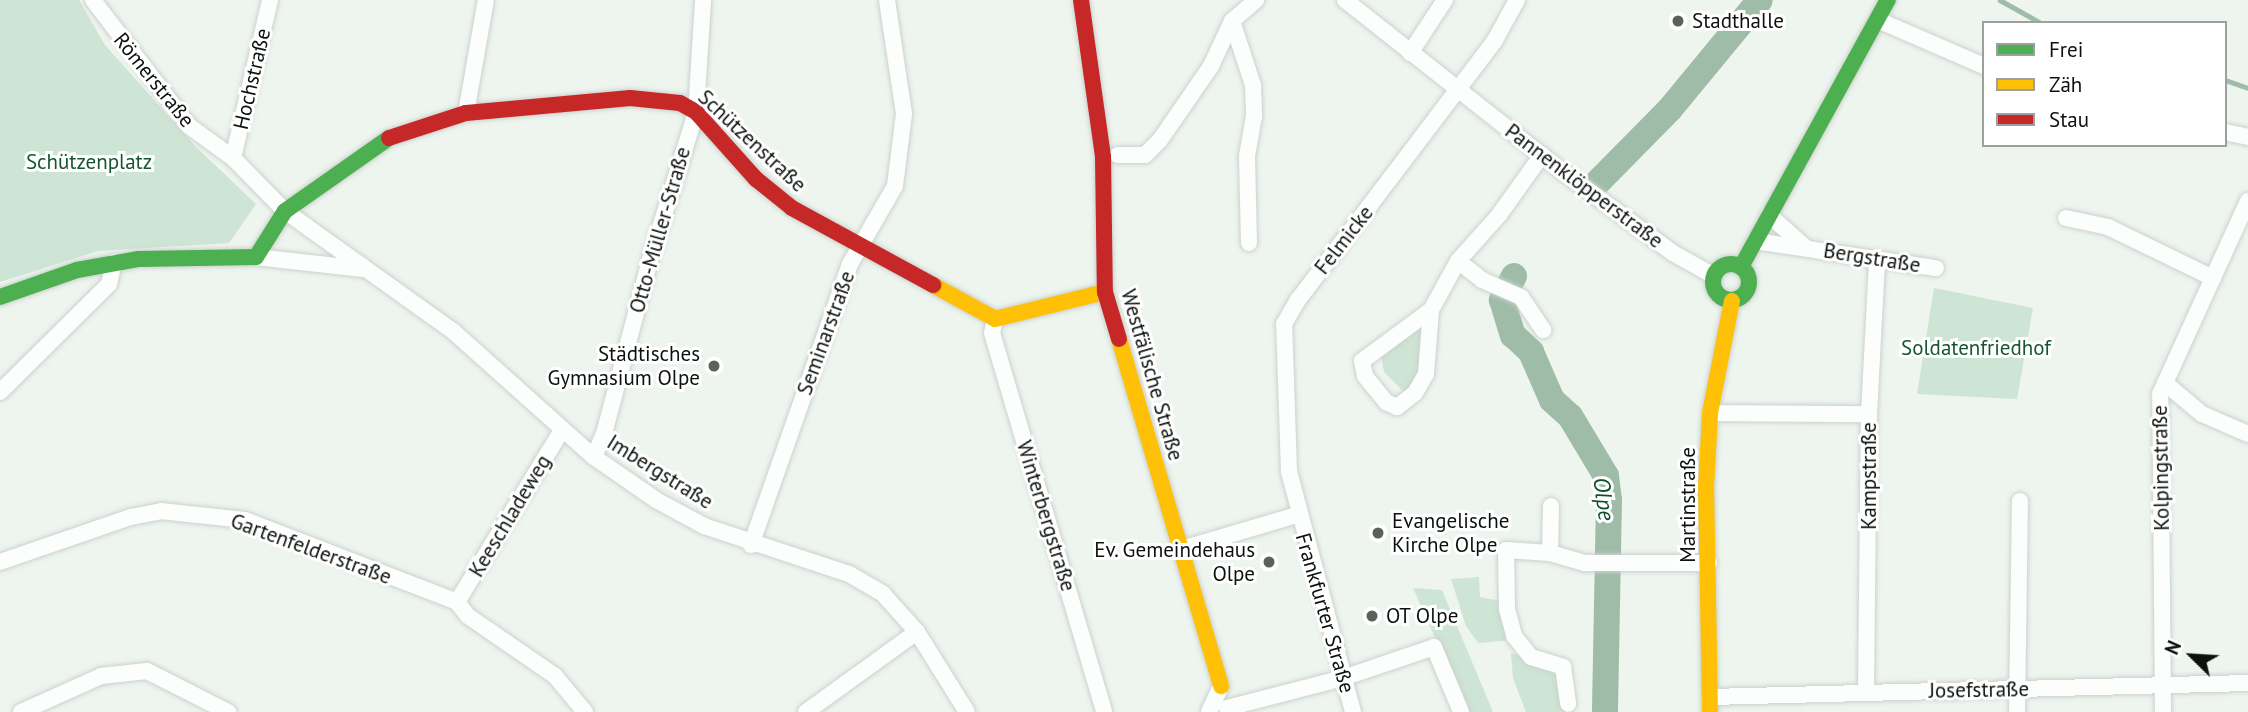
<!DOCTYPE html>
<html>
<head>
<meta charset="utf-8">
<style>
	body { margin:0 }
	#map { position:relative; width:2248px; height:712px; overflow:hidden; background:#eef5ef; font-family:"PT Sans",sans-serif }
	div>[style] { position:absolute }
	[style*='--x'] { left:calc(var(--x)*1px); top:calc(var(--y)*1px); width:calc(var(--w)*1px); rotate:calc(var(--a)*1deg) }
	.green>* { inset:0; background:#cee4d4 }
	.stream>* { height:4.5px; margin:-2.25px; padding:0 2.25px; transform-origin:2.25px; border-radius:2.25px; background:#9ebca7 }
	.river>* { height:26px; margin:-13px; padding:0 13px; transform-origin:13px; border-radius:13px; background:#9ebca7 }
	.roads { filter:drop-shadow(0 0 2px #ccd2cd) drop-shadow(0 0 2px #ccd2cd) }
	.street>* { height:16px; margin:-8px; padding:0 8px; transform-origin:8px; border-radius:8px; background:#fcfefd }
	.fast>* { height:16px; margin:-8px; padding:0 8px; transform-origin:8px; border-radius:8px; background:#4caf50 }
	.fast>.ring { margin:-8px; padding:0; box-sizing:content-box; background:none; border:16px solid #4caf50; border-radius:50% }
	.slow>* { height:16px; margin:-8px; padding:0 8px; transform-origin:8px; border-radius:8px; background:#ffc107 }
	.jam>* { height:16px; margin:-8px; padding:0 8px; transform-origin:8px; border-radius:8px; background:#c62828 }
	.dots>* { width:19px; height:19px; translate:-50% -50%; box-sizing:border-box; border:4px solid #fff; border-radius:50% }
	span { translate:-50% -50%; white-space:nowrap; text-align:center; line-height:1.15; -webkit-text-stroke:6px #fff; paint-order:stroke }
	.poi-label { font-size:21px; color:#0c110e }
	.left { translate:0 -50%; text-align:left }
	.right { translate:-100% -50%; text-align:right }
	.street-label { font-size:21px; color:#0c110e }
	.park-label { font-size:21px; color:#155530 }
	.water-label { font-size:23px; color:#0d502b; font-style:italic }
	.legend { position:absolute; left:1982px; top:21px; width:245px; height:126px; box-sizing:border-box; background:#fff; border:2px solid #9ea09f; margin:0; padding:9px 12px; list-style:none; font-size:21px; color:#0c110e }
	.legend li { display:flex; align-items:center; gap:14px; height:35px }
	.legend b { width:35px; border:2px solid #9ea09f }
	.north { position:absolute; left:2157px; top:621px; width:70px; height:70px; -webkit-text-stroke:5px #fff; paint-order:stroke; rotate:294deg; font-size:19px; font-weight:700; line-height:28px; text-align:center; color:#0c110e }
	.north::after { content:''; display:block; margin:auto; width:24px; height:32px; background:#0c110e; clip-path:polygon(50% 0,100% 100%,50% 72%,0 100%) }
</style>
</head>
<body>
<div id="map">
	<div class="green">
		<div style="clip-path:polygon(0 0,79px 0,105px 45px,195px 146px,256px 204px,229px 243px,98px 251px,0 282px)"></div>
		<div style="clip-path:polygon(1934px 288px,2033px 308px,2017px 399px,1917px 394px)"></div>
		<div style="clip-path:polygon(1424px 321px,1424px 374px,1407px 395px,1384px 372px,1381px 355px)"></div>
		<div style="clip-path:polygon(1479px 577px,1480px 597px,1501px 601px,1513px 640px,1478px 643px,1466px 626px,1451px 579px)"></div>
		<div style="clip-path:polygon(1413px 588px,1442px 590px,1493px 712px,1468px 712px)"></div>
		<div style="clip-path:polygon(1511px 653px,1562px 670px,1566px 712px,1526px 712px,1513px 678px)"></div>
	</div>
	<div class="stream">
		<div style="--x:2000;--y:0;--w:47;--a:29.3"></div>
		<div style="--x:2225;--y:80;--w:24;--a:19"></div>
	</div>
	<div class="river">
		<div style="--x:1599;--y:181;--w:101;--a:-45.4"></div>
		<div style="--x:1670;--y:109;--w:141;--a:-50.5"></div>
		<div style="--x:1514;--y:276;--w:27;--a:117"></div>
		<div style="--x:1502;--y:300;--w:37;--a:73"></div>
		<div style="--x:1513;--y:335;--w:25;--a:43"></div>
		<div style="--x:1531;--y:352;--w:52;--a:66.4"></div>
		<div style="--x:1552;--y:400;--w:24;--a:42"></div>
		<div style="--x:1570;--y:416;--w:70;--a:59"></div>
		<div style="--x:1606;--y:476;--w:24;--a:83"></div>
		<div style="--x:1609;--y:500;--w:212;--a:91.1"></div>
	</div>
	<div class="roads">
		<div class="street">
			<div style="--x:93;--y:0;--w:158;--a:52.7"></div>
			<div style="--x:189;--y:126;--w:54;--a:36"></div>
			<div style="--x:233;--y:158;--w:74;--a:45.5"></div>
			<div style="--x:285;--y:211;--w:208;--a:35.6"></div>
			<div style="--x:454;--y:332;--w:188;--a:41.8"></div>
			<div style="--x:594;--y:457;--w:75;--a:34.7"></div>
			<div style="--x:656;--y:500;--w:55;--a:28.4"></div>
			<div style="--x:704;--y:526;--w:153;--a:18.3"></div>
			<div style="--x:849;--y:574;--w:39;--a:30"></div>
			<div style="--x:883;--y:594;--w:51;--a:48.2"></div>
			<div style="--x:917;--y:632;--w:94;--a:58"></div>
			<div style="--x:1345;--y:0;--w:273;--a:38.3"></div>
			<div style="--x:1559;--y:169;--w:142;--a:36.4"></div>
			<div style="--x:1673;--y:253;--w:47;--a:29.3"></div>
			<div style="--x:1878;--y:20;--w:116;--a:23.5"></div>
			<div style="--x:1232;--y:21;--w:67;--a:71.8"></div>
			<div style="--x:1253;--y:85;--w:31;--a:88"></div>
			<div style="--x:1254;--y:116;--w:41;--a:99.9"></div>
			<div style="--x:1247;--y:156;--w:87;--a:88.7"></div>
			<div style="--x:1410;--y:53;--w:64;--a:-56.6"></div>
			<div style="--x:466;--y:113;--w:115;--a:-80"></div>
			<div style="--x:2225;--y:132;--w:24;--a:12"></div>
			<div style="--x:1118;--y:155;--w:27;--a:0"></div>
			<div style="--x:1145;--y:155;--w:21;--a:-45"></div>
			<div style="--x:1160;--y:140;--w:90;--a:-55.4"></div>
			<div style="--x:1211;--y:66;--w:50;--a:-65"></div>
			<div style="--x:1232;--y:21;--w:32;--a:-41"></div>
			<div style="--x:233;--y:158;--w:162;--a:-76.8"></div>
			<div style="--x:1769;--y:215;--w:48;--a:41.6"></div>
			<div style="--x:2066;--y:218;--w:43;--a:12.1"></div>
			<div style="--x:2108;--y:227;--w:117;--a:25.9"></div>
			<div style="--x:1755;--y:241;--w:183;--a:8.5"></div>
			<div style="--x:256;--y:257;--w:108;--a:6.4"></div>
			<div style="--x:1458;--y:261;--w:31;--a:38"></div>
			<div style="--x:1482;--y:280;--w:43;--a:23.6"></div>
			<div style="--x:1521;--y:297;--w:40;--a:56"></div>
			<div style="--x:1431;--y:310;--w:64;--a:94.5"></div>
			<div style="--x:1426;--y:374;--w:22;--a:120"></div>
			<div style="--x:1415;--y:393;--w:23;--a:142"></div>
			<div style="--x:1397;--y:407;--w:12;--a:-156"></div>
			<div style="--x:1386;--y:402;--w:33;--a:-129"></div>
			<div style="--x:1365;--y:376;--w:15;--a:-101"></div>
			<div style="--x:1362;--y:361;--w:86;--a:-36.5"></div>
			<div style="--x:1431;--y:310;--w:56;--a:-61.1"></div>
			<div style="--x:1458;--y:261;--w:62;--a:-48.3"></div>
			<div style="--x:1499;--y:215;--w:74;--a:-54.4"></div>
			<div style="--x:995;--y:319;--w:14;--a:102"></div>
			<div style="--x:992;--y:333;--w:395;--a:73.5"></div>
			<div style="--x:2165;--y:383;--w:48;--a:40"></div>
			<div style="--x:2202;--y:414;--w:50;--a:23.5"></div>
			<div style="--x:0;--y:392;--w:153;--a:-44.7"></div>
			<div style="--x:109;--y:284;--w:22;--a:-77"></div>
			<div style="--x:1710;--y:413;--w:159;--a:0.4"></div>
			<div style="--x:594;--y:457;--w:25;--a:-67"></div>
			<div style="--x:604;--y:434;--w:180;--a:-75.2"></div>
			<div style="--x:650;--y:260;--w:155;--a:-72.7"></div>
			<div style="--x:696;--y:112;--w:112;--a:-86.4"></div>
			<div style="--x:1551;--y:506;--w:47;--a:91.2"></div>
			<div style="--x:1550;--y:553;--w:44;--a:-176.1"></div>
			<div style="--x:1506;--y:550;--w:59;--a:89"></div>
			<div style="--x:1507;--y:609;--w:28;--a:75"></div>
			<div style="--x:1514;--y:636;--w:27;--a:51"></div>
			<div style="--x:1531;--y:657;--w:34;--a:17"></div>
			<div style="--x:1563;--y:667;--w:37;--a:82"></div>
			<div style="--x:751;--y:545;--w:298;--a:-70.6"></div>
			<div style="--x:850;--y:264;--w:90;--a:-60"></div>
			<div style="--x:895;--y:186;--w:73;--a:-82.9"></div>
			<div style="--x:904;--y:114;--w:115;--a:-98.5"></div>
			<div style="--x:1182;--y:549;--w:120;--a:-16.5"></div>
			<div style="--x:1550;--y:553;--w:37;--a:16"></div>
			<div style="--x:1586;--y:563;--w:123;--a:0"></div>
			<div style="--x:0;--y:562;--w:139;--a:-19"></div>
			<div style="--x:131;--y:517;--w:31;--a:-11"></div>
			<div style="--x:161;--y:511;--w:84;--a:6.1"></div>
			<div style="--x:245;--y:520;--w:227;--a:21.1"></div>
			<div style="--x:457;--y:602;--w:18;--a:52"></div>
			<div style="--x:468;--y:616;--w:106;--a:34.6"></div>
			<div style="--x:555;--y:676;--w:47;--a:50.2"></div>
			<div style="--x:457;--y:602;--w:202;--a:-58.6"></div>
			<div style="--x:1866;--y:691;--w:277;--a:-89.4"></div>
			<div style="--x:1869;--y:414;--w:153;--a:-87"></div>
			<div style="--x:1710;--y:697;--w:538;--a:-1.49"></div>
			<div style="--x:1227;--y:708;--w:120;--a:-14.5"></div>
			<div style="--x:1343;--y:678;--w:96;--a:-18.8"></div>
			<div style="--x:1434;--y:647;--w:70;--a:67.4"></div>
			<div style="--x:21;--y:712;--w:88;--a:-24.2"></div>
			<div style="--x:101;--y:676;--w:46;--a:-6.2"></div>
			<div style="--x:147;--y:671;--w:91;--a:26.8"></div>
			<div style="--x:806;--y:712;--w:137;--a:-35.8"></div>
			<div style="--x:1209;--y:712;--w:29;--a:-65"></div>
			<div style="--x:1353;--y:712;--w:249;--a:-104.9"></div>
			<div style="--x:1289;--y:471;--w:147;--a:-91.9"></div>
			<div style="--x:1284;--y:324;--w:28;--a:-60"></div>
			<div style="--x:1298;--y:300;--w:326;--a:-52.8"></div>
			<div style="--x:1495;--y:40;--w:46;--a:-61.2"></div>
			<div style="--x:2017;--y:712;--w:211;--a:-89.2"></div>
			<div style="--x:2163;--y:712;--w:318;--a:-90.5"></div>
			<div style="--x:2160;--y:394;--w:212;--a:-65.5"></div>
		</div>
		<div class="fast">
			<div class="ring" style="left:1713px;top:264px;width:20px;height:20px"></div>
			<div style="--x:1741;--y:267;--w:305;--a:-61.2"></div>
			<div style="--x:0;--y:297;--w:82;--a:-19.3"></div>
			<div style="--x:77;--y:270;--w:63;--a:-10.1"></div>
			<div style="--x:139;--y:259;--w:117;--a:-1"></div>
			<div style="--x:256;--y:257;--w:54;--a:-57.8"></div>
			<div style="--x:285;--y:211;--w:127;--a:-35.1"></div>
		</div>
		<div class="slow">
			<div style="--x:933;--y:285;--w:71;--a:28.7"></div>
			<div style="--x:995;--y:319;--w:113;--a:-13.8"></div>
			<div style="--x:1119;--y:339;--w:362;--a:73.6"></div>
			<div style="--x:1710;--y:712;--w:224;--a:-91"></div>
			<div style="--x:1706;--y:488;--w:75;--a:-86.9"></div>
			<div style="--x:1710;--y:413;--w:114;--a:-78.9"></div>
		</div>
		<div class="jam">
			<div style="--x:1081;--y:0;--w:159;--a:82"></div>
			<div style="--x:1103;--y:157;--w:135;--a:89.2"></div>
			<div style="--x:1105;--y:292;--w:49;--a:73.4"></div>
			<div style="--x:389;--y:138;--w:81;--a:-18"></div>
			<div style="--x:466;--y:113;--w:165;--a:-5.2"></div>
			<div style="--x:630;--y:98;--w:50;--a:5.7"></div>
			<div style="--x:680;--y:103;--w:18;--a:29"></div>
			<div style="--x:696;--y:112;--w:90;--a:48.2"></div>
			<div style="--x:756;--y:179;--w:46;--a:38.9"></div>
			<div style="--x:792;--y:208;--w:161;--a:28.6"></div>
		</div>
	</div>
	<div class="dots">
		<div style="left:1678px;top:21px;background:#5b615d"></div>
		<div style="left:714px;top:366px;background:#5b615d"></div>
		<div style="left:1378px;top:533px;background:#5b615d"></div>
		<div style="left:1269px;top:562px;background:#5b615d"></div>
		<div style="left:1372px;top:616px;background:#5b615d"></div>
	</div>
	<div class="poi-label">
		<span class="left" style="left:1692px;top:21px">Stadthalle</span>
		<span class="right" style="left:700px;top:366px">Städtisches<br>Gymnasium Olpe</span>
		<span class="left" style="left:1392px;top:533px">Evangelische<br>Kirche Olpe</span>
		<span class="right" style="left:1255px;top:562px">Ev. Gemeindehaus<br>Olpe</span>
		<span class="left" style="left:1386px;top:616px">OT Olpe</span>
	</div>
	<div class="street-label">
		<span style="left:252px;top:79px;rotate:-77deg">Hochstraße</span>
		<span style="left:154px;top:80px;rotate:51deg">Römerstraße</span>
		<span style="left:752px;top:141px;rotate:43deg">Schützenstraße</span>
		<span style="left:1584px;top:186px;rotate:37deg">Pannenklöpperstraße</span>
		<span style="left:660px;top:230px;rotate:-74deg">Otto-Müller-Straße</span>
		<span style="left:1344px;top:240px;rotate:-52deg">Felmicke</span>
		<span style="left:1872px;top:258px;rotate:9deg">Bergstraße</span>
		<span style="left:826px;top:333px;rotate:-70deg">Seminarstraße</span>
		<span style="left:1152px;top:375px;rotate:74deg">Westfälische Straße</span>
		<span style="left:2161px;top:468px;rotate:-91deg">Kolpingstraße</span>
		<span style="left:660px;top:472px;rotate:32deg">Imbergstraße</span>
		<span style="left:1869px;top:476px;rotate:-90deg">Kampstraße</span>
		<span style="left:1688px;top:505px;rotate:-90deg">Martinstraße</span>
		<span style="left:510px;top:516px;rotate:-59deg">Keeschladeweg</span>
		<span style="left:1046px;top:516px;rotate:73deg">Winterbergstraße</span>
		<span style="left:311px;top:549px;rotate:20deg">Gartenfelderstraße</span>
		<span style="left:1325px;top:613px;rotate:74deg">Frankfurter Straße</span>
		<span style="left:1979px;top:690px;rotate:-1deg">Josefstraße</span>
	</div>
	<div class="park-label">
		<span style="left:89px;top:162px">Schützenplatz</span>
		<span style="left:1976px;top:348px">Soldatenfriedhof</span>
	</div>
	<div class="water-label">
		<span style="left:1604px;top:499px;rotate:82deg">Olpe</span>
	</div>
	<ul class="legend">
	<li><b style="height:9px;background:#4caf50"></b>Frei</li>
	<li><b style="height:9px;background:#ffc107"></b>Zäh</li>
	<li><b style="height:9px;background:#c62828"></b>Stau</li>
	</ul>
	<div class="north">N</div>
</div>
</body>
</html>
